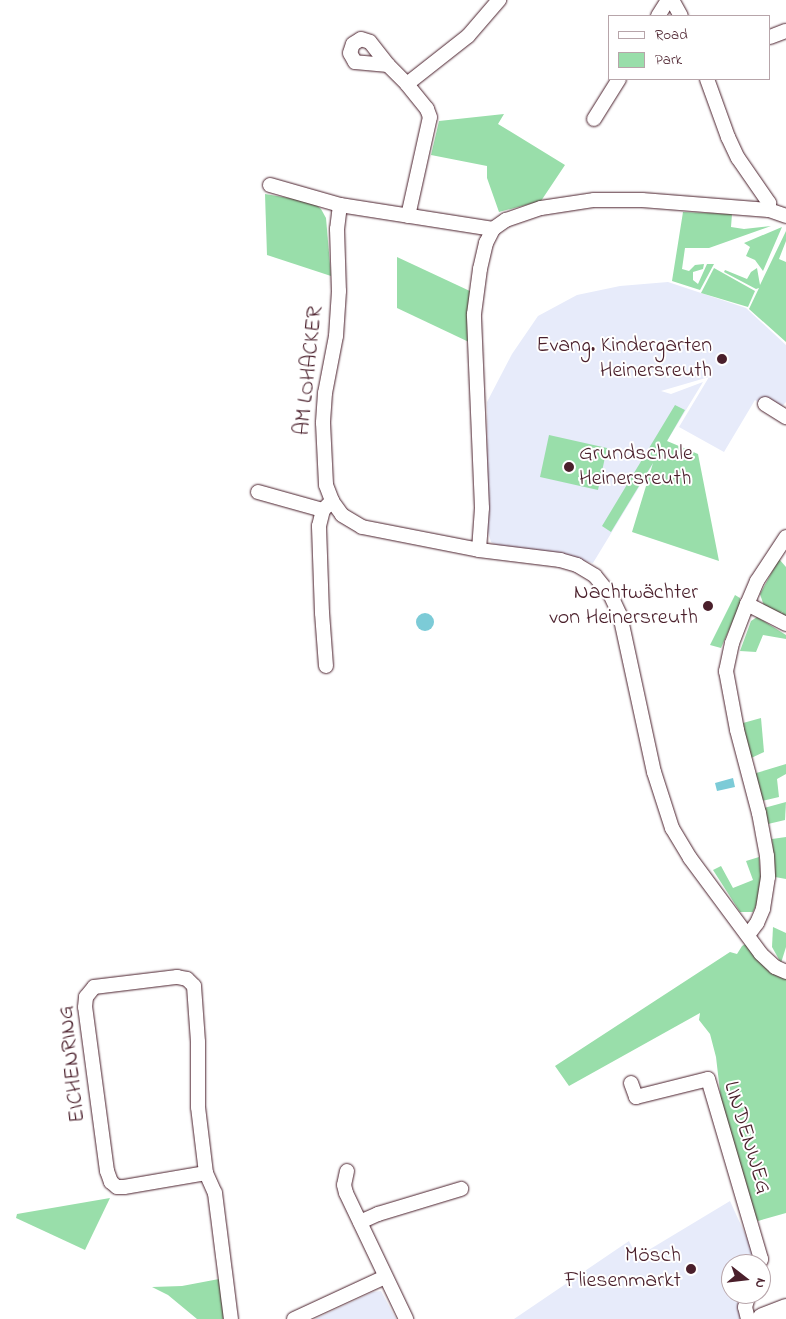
<!DOCTYPE html>
<html>
<head>
<meta charset="utf-8">
<style>
	body { margin:0 }
	#map { position:relative; width:786px; height:1319px; overflow:hidden; background:#fff; font-family:"Indie Flower",sans-serif }
	div>[style] { position:absolute }
	[style*='--x'] { left:calc(var(--x)*1px); top:calc(var(--y)*1px); width:calc(var(--w)*1px); rotate:calc(var(--a)*1deg) }
	.built>* { inset:0; background:#e7ebfa }
	.green>* { inset:0; background:#99deaa }
	.water>* { inset:0; background:#7ccbd7 }
	.round { border-radius:50% }
	.roads { filter:drop-shadow(0 0 1px #4a1f2b) drop-shadow(0 0 1px #4a1f2b) }
	.street>* { height:14px; margin:-7px; padding:0 7px; transform-origin:7px; border-radius:7px; background:#fff }
	.primary>* { height:22px; margin:-11px; padding:0 11px; transform-origin:11px; border-radius:11px; background:#fff }
	.dots>* { width:14px; height:14px; translate:-50% -50%; box-sizing:border-box; border:2px solid #fff; border-radius:50% }
	span { translate:-50% -50%; white-space:nowrap; text-align:center; line-height:1.15; -webkit-text-stroke:4px #fff; paint-order:stroke }
	.poi-label { font-size:22px; color:#4a1f2b }
	.right { translate:-100% -50%; text-align:right }
	.left { translate:0 -50%; text-align:left }
	.street-label { font-size:22px; color:#4a1f2b }
	.legend { position:absolute; left:608px; top:15px; width:162px; height:65px; box-sizing:border-box; background:#fff; border:1px solid #b7a5aa; margin:0; padding:6px 9px; list-style:none; font-size:15px; color:#4a1f2b }
	.legend li { display:flex; align-items:center; gap:10px; height:25px }
	.legend b { width:25px; border:1px solid #b7a5aa }
	.north { position:absolute; left:721px; top:1254px; width:50px; height:50px; box-sizing:border-box; background:#fff; border:1px solid #b7a5aa; border-radius:50%; rotate:106deg; font-size:14px; font-weight:700; line-height:20px; text-align:center; color:#4a1f2b }
	.north::after { content:''; display:block; margin:auto; width:18px; height:22px; background:#4a1f2b; clip-path:polygon(50% 0,100% 100%,50% 72%,0 100%) }
</style>
</head>
<body>
<div id="map">
	<div class="built">
		<div style="clip-path:polygon(668px 282px,746px 308px,786px 345px,786px 402px,775px 414px,755px 400px,724px 452px,679px 427px,709px 377px,661px 391px,671px 394px,703px 382px,593px 563px,537px 550px,499px 546px,491px 542px,488px 532px,487px 402px,512px 354px,538px 316px,577px 295px,620px 286px)"></div>
		<div style="clip-path:polygon(730px 1201px,756px 1258px,754px 1264px,731px 1264px,731px 1294px,747px 1294px,743px 1319px,514px 1319px,629px 1241px,637px 1257px)"></div>
		<div style="clip-path:polygon(381px 1291px,396px 1319px,315px 1319px,373px 1292px)"></div>
	</div>
	<div class="green">
		<div style="clip-path:polygon(504px 114px,498px 124px,565px 165px,541px 201px,499px 212px,487px 178px,487px 166px,431px 155px,439px 121px)"></div>
		<div style="clip-path:polygon(265px 194px,313px 202px,321px 209px,326px 218px,331px 276px,267px 255px)"></div>
		<div style="clip-path:polygon(683px 212px,732px 214px,731px 227px,744px 229px,771px 226px,709px 248px,685px 248px,682px 269px,689px 271px,695px 265px,704px 264px,703px 269px,693px 272px,693px 280px,698px 284px,707px 264px,714px 264px,700px 290px,672px 281px)"></div>
		<div style="clip-path:polygon(782px 227px,763px 271px,755px 260px,746px 256px,750px 247px,744px 243px)"></div>
		<div style="clip-path:polygon(786px 231px,786px 241px,779px 259px,786px 262px,786px 342px,749px 309px,759px 288px,756px 289px,724px 272px,725px 270px,747px 279px,751px 272px,757px 268px,760px 285px)"></div>
		<div style="clip-path:polygon(397px 257px,472px 292px,471px 343px,397px 308px)"></div>
		<div style="clip-path:polygon(714px 268px,755px 291px,748px 307px,701px 293px)"></div>
		<div style="clip-path:polygon(675px 405px,685px 410px,667px 441px,698px 454px,719px 561px,632px 532px,653px 463px,611px 532px,602px 526px)"></div>
		<div style="clip-path:polygon(549px 435px,607px 448px,598px 490px,540px 477px)"></div>
		<div style="clip-path:polygon(779px 559px,786px 567px,786px 619px,780px 616px,783px 611px,779px 615px,764px 606px,760px 594px)"></div>
		<div style="clip-path:polygon(735px 595px,740px 598px,740px 605px,721px 648px,710px 645px)"></div>
		<div style="clip-path:polygon(757px 617px,786px 635px,786px 639px,763px 635px,756px 652px,740px 651px,751px 621px)"></div>
		<div style="clip-path:polygon(761px 718px,764px 752px,749px 759px,743px 723px)"></div>
		<div style="clip-path:polygon(786px 764px,786px 774px,777px 779px,779px 797px,762px 801px,753px 774px)"></div>
		<div style="clip-path:polygon(786px 802px,785px 820px,768px 824px,764px 808px)"></div>
		<div style="clip-path:polygon(786px 837px,786px 879px,775px 877px,772px 839px)"></div>
		<div style="clip-path:polygon(759px 857px,762px 893px,753px 912px,740px 912px,713px 870px,721px 866px,733px 888px,753px 880px,746px 861px)"></div>
		<div style="clip-path:polygon(773px 927px,786px 933px,786px 947px,781px 963px,772px 947px)"></div>
		<div style="clip-path:polygon(747px 943px,786px 974px,786px 1213px,758px 1221px,752px 1213px,727px 1126px,721px 1100px,716px 1057px,710px 1034px,699px 1020px,700px 1013px,569px 1086px,555px 1066px,730px 952px,737px 954px,742px 946px)"></div>
		<div style="clip-path:polygon(110px 1198px,85px 1250px,16px 1218px,17px 1214px)"></div>
		<div style="clip-path:polygon(219px 1279px,224px 1319px,197px 1319px,168px 1295px,152px 1287px,182px 1286px)"></div>
	</div>
	<div class="water">
		<div class="round" style="left:416px;top:613px;width:18px;height:18px"></div>
		<div style="clip-path:polygon(733px 778px,735px 787px,717px 791px,715px 783px)"></div>
	</div>
	<div class="roads">
		<div class="street">
			<div style="--x:672;--y:0;--w:18;--a:61"></div>
			<div style="--x:658;--y:16;--w:19;--a:-58"></div>
			<div style="--x:770;--y:37;--w:17;--a:-21"></div>
			<div style="--x:388;--y:65;--w:33;--a:-175"></div>
			<div style="--x:355;--y:62;--w:10;--a:-119"></div>
			<div style="--x:350;--y:53;--w:9;--a:-72"></div>
			<div style="--x:353;--y:44;--w:9;--a:-32"></div>
			<div style="--x:361;--y:39;--w:9;--a:18"></div>
			<div style="--x:370;--y:42;--w:29;--a:52"></div>
			<div style="--x:388;--y:65;--w:27;--a:45"></div>
			<div style="--x:707;--y:79;--w:62;--a:70.1"></div>
			<div style="--x:728;--y:137;--w:23;--a:65"></div>
			<div style="--x:738;--y:158;--w:55;--a:55.4"></div>
			<div style="--x:769;--y:203;--w:7;--a:90"></div>
			<div style="--x:769;--y:210;--w:18;--a:19"></div>
			<div style="--x:594;--y:119;--w:47;--a:-58"></div>
			<div style="--x:270;--y:185;--w:73;--a:15.9"></div>
			<div style="--x:340;--y:205;--w:155;--a:8.9"></div>
			<div style="--x:340;--y:205;--w:24;--a:97"></div>
			<div style="--x:337;--y:229;--w:62;--a:88.2"></div>
			<div style="--x:339;--y:291;--w:45;--a:93.8"></div>
			<div style="--x:336;--y:336;--w:58;--a:100.9"></div>
			<div style="--x:325;--y:393;--w:30;--a:94"></div>
			<div style="--x:323;--y:423;--w:62;--a:87.2"></div>
			<div style="--x:326;--y:485;--w:17;--a:69"></div>
			<div style="--x:332;--y:501;--w:17;--a:54"></div>
			<div style="--x:342;--y:515;--w:23;--a:31"></div>
			<div style="--x:362;--y:527;--w:119;--a:11.1"></div>
			<div style="--x:479;--y:550;--w:82;--a:7"></div>
			<div style="--x:560;--y:560;--w:18;--a:16"></div>
			<div style="--x:577;--y:565;--w:21;--a:31"></div>
			<div style="--x:595;--y:576;--w:26;--a:51"></div>
			<div style="--x:611;--y:596;--w:21;--a:65"></div>
			<div style="--x:620;--y:615;--w:161;--a:77.8"></div>
			<div style="--x:654;--y:772;--w:59;--a:72.2"></div>
			<div style="--x:672;--y:828;--w:35;--a:59"></div>
			<div style="--x:690;--y:858;--w:119;--a:53.5"></div>
			<div style="--x:761;--y:954;--w:19;--a:43"></div>
			<div style="--x:775;--y:967;--w:12;--a:24"></div>
			<div style="--x:408;--y:216;--w:101;--a:-77.5"></div>
			<div style="--x:430;--y:117;--w:9;--a:-111"></div>
			<div style="--x:427;--y:109;--w:32;--a:-129"></div>
			<div style="--x:407;--y:84;--w:78;--a:-38.2"></div>
			<div style="--x:468;--y:36;--w:48;--a:-49.3"></div>
			<div style="--x:765;--y:404;--w:25;--a:32"></div>
			<div style="--x:258;--y:492;--w:67;--a:15.5"></div>
			<div style="--x:786;--y:537;--w:53;--a:123.4"></div>
			<div style="--x:757;--y:581;--w:25;--a:113"></div>
			<div style="--x:747;--y:604;--w:44;--a:27.1"></div>
			<div style="--x:479;--y:550;--w:42;--a:-85.9"></div>
			<div style="--x:482;--y:508;--w:194;--a:-92.4"></div>
			<div style="--x:474;--y:314;--w:45;--a:-82.4"></div>
			<div style="--x:480;--y:269;--w:27;--a:-77"></div>
			<div style="--x:486;--y:243;--w:16;--a:-63"></div>
			<div style="--x:493;--y:229;--w:16;--a:-35"></div>
			<div style="--x:506;--y:220;--w:37;--a:-19"></div>
			<div style="--x:541;--y:208;--w:54;--a:-8.6"></div>
			<div style="--x:594;--y:200;--w:48;--a:0"></div>
			<div style="--x:642;--y:200;--w:127;--a:4.5"></div>
			<div style="--x:747;--y:604;--w:42;--a:111"></div>
			<div style="--x:732;--y:643;--w:29;--a:102"></div>
			<div style="--x:726;--y:671;--w:60;--a:79.4"></div>
			<div style="--x:737;--y:730;--w:86;--a:75.2"></div>
			<div style="--x:759;--y:813;--w:44;--a:79.5"></div>
			<div style="--x:767;--y:856;--w:21;--a:87"></div>
			<div style="--x:768;--y:877;--w:32;--a:99"></div>
			<div style="--x:763;--y:909;--w:15;--a:113"></div>
			<div style="--x:757;--y:923;--w:15;--a:127"></div>
			<div style="--x:326;--y:666;--w:53;--a:-94.3"></div>
			<div style="--x:322;--y:613;--w:87;--a:-92"></div>
			<div style="--x:319;--y:526;--w:16;--a:-76"></div>
			<div style="--x:323;--y:510;--w:13;--a:-45"></div>
			<div style="--x:631;--y:1083;--w:15;--a:70"></div>
			<div style="--x:636;--y:1097;--w:74;--a:-14"></div>
			<div style="--x:708;--y:1079;--w:188;--a:73.6"></div>
			<div style="--x:761;--y:1259;--w:5;--a:112"></div>
			<div style="--x:347;--y:1171;--w:14;--a:102"></div>
			<div style="--x:344;--y:1185;--w:8;--a:76"></div>
			<div style="--x:346;--y:1193;--w:140;--a:64.5"></div>
			<div style="--x:206;--y:1173;--w:83;--a:170.3"></div>
			<div style="--x:124;--y:1187;--w:7;--a:180"></div>
			<div style="--x:117;--y:1187;--w:8;--a:-140"></div>
			<div style="--x:111;--y:1182;--w:12;--a:-110"></div>
			<div style="--x:107;--y:1171;--w:165;--a:-97.6"></div>
			<div style="--x:85;--y:1007;--w:10;--a:-84"></div>
			<div style="--x:86;--y:997;--w:13;--a:-51"></div>
			<div style="--x:94;--y:987;--w:84;--a:-6.9"></div>
			<div style="--x:177;--y:977;--w:10;--a:11"></div>
			<div style="--x:187;--y:979;--w:10;--a:45"></div>
			<div style="--x:194;--y:986;--w:56;--a:85.9"></div>
			<div style="--x:198;--y:1042;--w:65;--a:90"></div>
			<div style="--x:198;--y:1107;--w:66;--a:83.1"></div>
			<div style="--x:206;--y:1173;--w:22;--a:66"></div>
			<div style="--x:215;--y:1193;--w:127;--a:82.8"></div>
			<div style="--x:360;--y:1222;--w:20;--a:-24"></div>
			<div style="--x:378;--y:1214;--w:87;--a:-16.8"></div>
			<div style="--x:294;--y:1319;--w:100;--a:-24.8"></div>
			<div style="--x:748;--y:1319;--w:12;--a:-104"></div>
			<div style="--x:745;--y:1307;--w:14;--a:-73"></div>
		</div>
		<div class="primary">
			<div style="--x:763;--y:1319;--w:25;--a:-21"></div>
		</div>
	</div>
	<div class="dots">
		<div style="left:722px;top:359px;background:#4a1f2b"></div>
		<div style="left:569px;top:467px;background:#4a1f2b"></div>
		<div style="left:708px;top:606px;background:#4a1f2b"></div>
		<div style="left:691px;top:1269px;background:#4a1f2b"></div>
	</div>
	<div class="poi-label">
		<span class="right" style="left:712px;top:359px">Evang. Kindergarten<br>Heinersreuth</span>
		<span class="left" style="left:579px;top:467px">Grundschule<br>Heinersreuth</span>
		<span class="right" style="left:698px;top:606px">Nachtwächter<br>von Heinersreuth</span>
		<span class="right" style="left:681px;top:1269px">Mösch<br>Fliesenmarkt</span>
	</div>
	<div class="street-label">
		<span style="left:310px;top:371px;rotate:-84deg">AM LOHACKER</span>
		<span style="left:73px;top:1064px;rotate:-96deg">EICHENRING</span>
		<span style="left:746px;top:1138px;rotate:73deg">LINDENWEG</span>
	</div>
	<ul class="legend">
	<li><b style="height:6px;background:#fff"></b>Road</li>
	<li><b style="height:14px;background:#99deaa"></b>Park</li>
	</ul>
	<div class="north">N</div>
</div>
</body>
</html>
